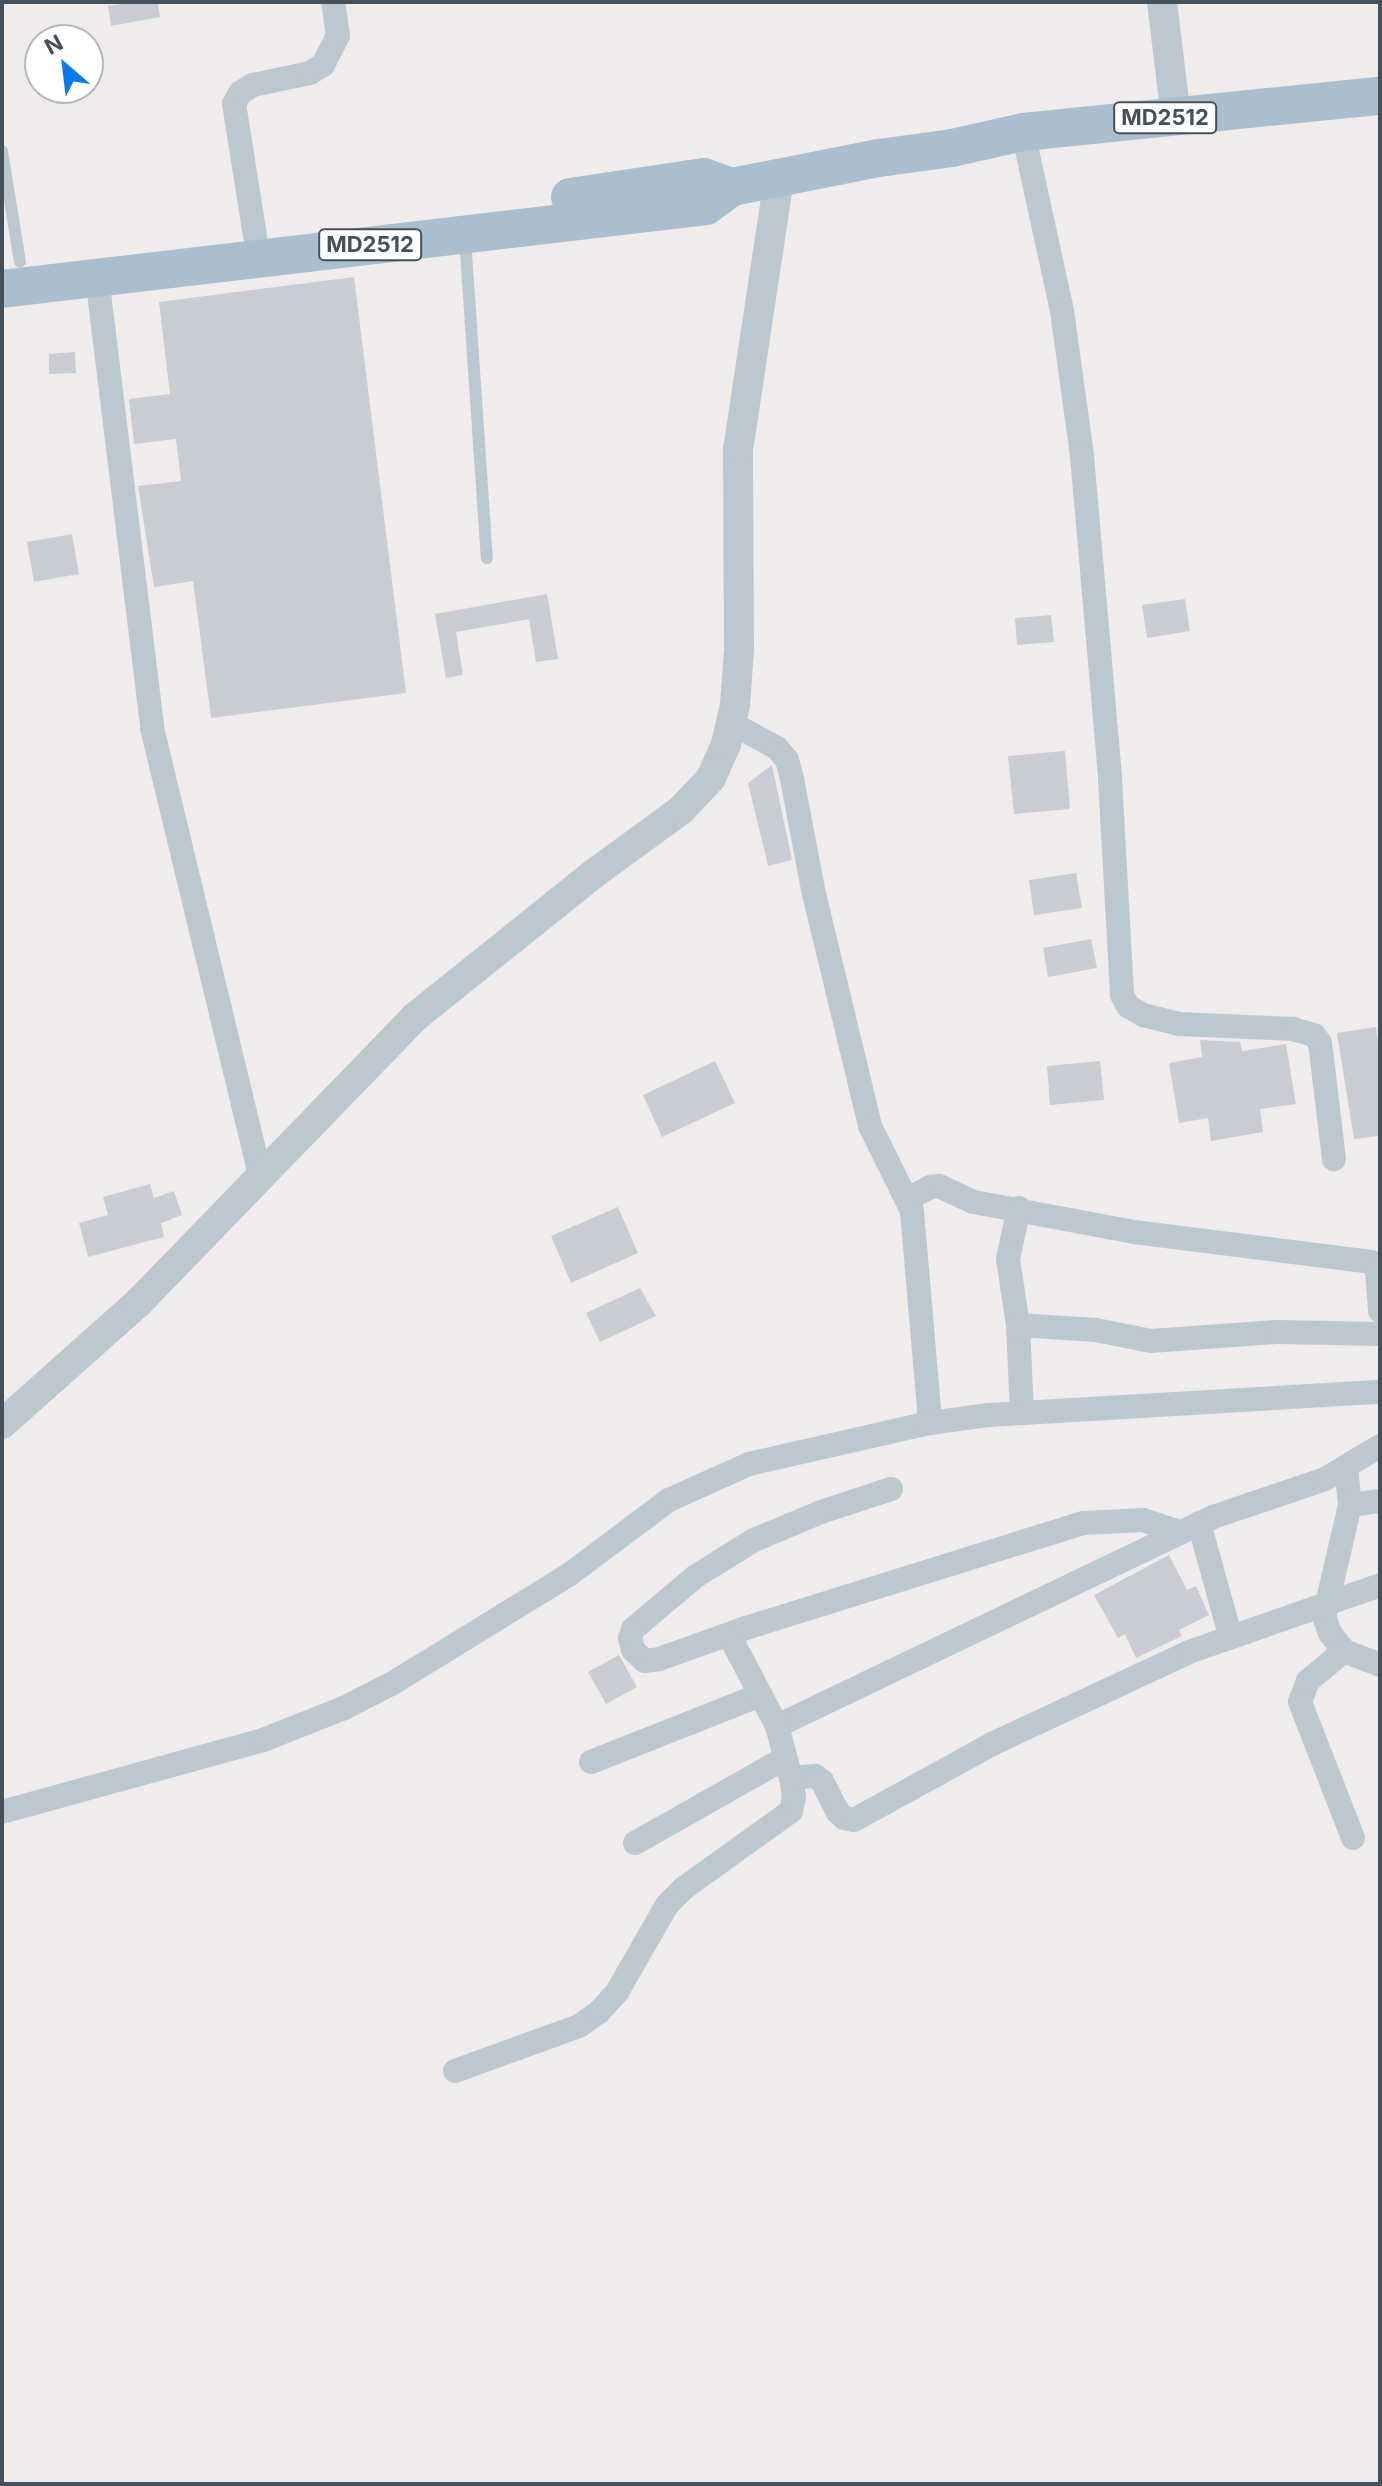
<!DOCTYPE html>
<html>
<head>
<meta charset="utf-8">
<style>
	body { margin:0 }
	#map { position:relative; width:1382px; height:2486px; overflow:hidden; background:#f0ecec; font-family:Inter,sans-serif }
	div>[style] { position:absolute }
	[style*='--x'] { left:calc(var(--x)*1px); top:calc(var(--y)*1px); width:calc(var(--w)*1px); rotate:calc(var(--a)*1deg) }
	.building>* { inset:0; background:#c9ccd2 }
	.service>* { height:12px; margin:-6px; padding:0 6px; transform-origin:6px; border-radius:6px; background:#bcc8d0 }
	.minor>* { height:24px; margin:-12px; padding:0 12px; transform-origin:12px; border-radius:12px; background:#bcc8d0 }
	.tertiary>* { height:30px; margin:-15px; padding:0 15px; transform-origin:15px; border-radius:15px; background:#bcc8d0 }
	.primary>* { height:38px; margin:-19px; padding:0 19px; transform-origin:19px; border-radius:19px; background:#aabece }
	span { translate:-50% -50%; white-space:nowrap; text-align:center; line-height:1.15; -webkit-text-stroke:6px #fff; paint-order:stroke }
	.shield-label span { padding:2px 6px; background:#fff; border:2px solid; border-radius:6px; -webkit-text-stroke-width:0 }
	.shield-label { font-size:22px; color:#44515b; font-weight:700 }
	.frame { position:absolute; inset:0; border:4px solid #44515b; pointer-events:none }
	.north { position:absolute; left:24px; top:24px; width:80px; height:80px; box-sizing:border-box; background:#fff; border:2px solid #b4b9bd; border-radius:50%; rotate:332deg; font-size:22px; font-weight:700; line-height:32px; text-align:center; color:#44515b }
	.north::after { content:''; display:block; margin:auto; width:28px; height:36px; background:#0b79ea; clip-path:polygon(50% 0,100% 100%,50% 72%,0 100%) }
</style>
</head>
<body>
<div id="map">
	<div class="building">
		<div style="clip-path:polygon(132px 2px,158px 2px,160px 17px,111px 26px,108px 6px)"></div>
		<div style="clip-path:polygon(354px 277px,406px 693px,211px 718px,193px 581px,154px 587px,138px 486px,181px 481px,176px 439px,134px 444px,129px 399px,170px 394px,159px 302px)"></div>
		<div style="clip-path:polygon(75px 352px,76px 373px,49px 374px,49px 354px)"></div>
		<div style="clip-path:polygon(72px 534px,79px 574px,34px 582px,27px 542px)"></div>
		<div style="clip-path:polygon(547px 594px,558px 659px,536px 662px,529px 619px,456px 632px,463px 675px,446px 678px,435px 614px)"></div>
		<div style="clip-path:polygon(1185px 599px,1190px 631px,1147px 638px,1142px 605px)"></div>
		<div style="clip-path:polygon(1051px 615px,1054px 642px,1017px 645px,1015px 618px)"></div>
		<div style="clip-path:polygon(1065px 751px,1070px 809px,1014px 814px,1008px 756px)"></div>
		<div style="clip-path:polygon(772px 765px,792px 860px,768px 866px,748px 783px)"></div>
		<div style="clip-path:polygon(1076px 873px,1082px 908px,1034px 915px,1029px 880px)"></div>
		<div style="clip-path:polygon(1091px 939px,1097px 968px,1048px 977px,1043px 948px)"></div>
		<div style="clip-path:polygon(1376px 1027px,1380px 1058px,1380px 1136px,1354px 1139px,1337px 1033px)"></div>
		<div style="clip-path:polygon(1200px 1040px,1240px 1042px,1242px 1051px,1286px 1044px,1296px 1104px,1260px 1109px,1263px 1132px,1211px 1141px,1208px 1118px,1179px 1123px,1169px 1063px,1202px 1057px)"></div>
		<div style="clip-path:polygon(715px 1061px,735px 1103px,662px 1137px,643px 1095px)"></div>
		<div style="clip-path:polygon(1100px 1061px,1104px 1100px,1050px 1105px,1047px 1066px)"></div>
		<div style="clip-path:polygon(150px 1184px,154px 1198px,174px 1191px,182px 1215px,161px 1223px,164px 1237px,88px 1257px,79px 1223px,108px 1215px,103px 1197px)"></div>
		<div style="clip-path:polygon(618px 1207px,638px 1253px,571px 1283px,551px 1236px)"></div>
		<div style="clip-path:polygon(640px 1288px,656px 1316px,600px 1342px,586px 1313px)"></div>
		<div style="clip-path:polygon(1169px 1555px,1187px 1590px,1196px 1586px,1209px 1615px,1179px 1630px,1182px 1636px,1136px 1658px,1125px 1634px,1118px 1638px,1094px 1595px)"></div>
		<div style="clip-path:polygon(619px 1655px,637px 1687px,606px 1704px,588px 1672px)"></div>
	</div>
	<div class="service">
		<div style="--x:2;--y:151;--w:112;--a:80.8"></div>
		<div style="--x:465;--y:238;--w:321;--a:86.1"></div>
	</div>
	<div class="minor">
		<div style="--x:1023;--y:132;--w:183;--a:77.7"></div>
		<div style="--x:1062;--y:311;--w:146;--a:82.1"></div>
		<div style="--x:1082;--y:456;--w:324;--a:85"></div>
		<div style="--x:1110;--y:779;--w:216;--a:86.8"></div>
		<div style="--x:1122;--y:995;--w:13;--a:61"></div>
		<div style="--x:1128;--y:1006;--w:17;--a:31"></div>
		<div style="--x:1143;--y:1015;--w:37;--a:14"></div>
		<div style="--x:1179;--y:1024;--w:114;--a:2.5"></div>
		<div style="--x:1293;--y:1029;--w:22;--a:16"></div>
		<div style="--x:1314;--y:1035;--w:10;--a:53"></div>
		<div style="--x:1320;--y:1043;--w:16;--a:83"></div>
		<div style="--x:1322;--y:1059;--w:101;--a:83.2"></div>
		<div style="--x:255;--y:236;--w:134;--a:-99"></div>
		<div style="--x:234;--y:104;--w:13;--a:-61"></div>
		<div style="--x:240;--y:93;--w:15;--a:-32"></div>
		<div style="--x:253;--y:85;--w:58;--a:-11.9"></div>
		<div style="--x:310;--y:73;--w:15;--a:-32"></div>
		<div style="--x:323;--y:65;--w:33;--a:-63"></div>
		<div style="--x:338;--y:36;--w:34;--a:-98"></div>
		<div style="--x:97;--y:277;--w:454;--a:83"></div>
		<div style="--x:152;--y:728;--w:460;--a:76.4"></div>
		<div style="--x:731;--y:723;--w:52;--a:28.5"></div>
		<div style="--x:777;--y:748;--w:16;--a:50"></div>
		<div style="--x:787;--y:760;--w:20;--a:75"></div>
		<div style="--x:792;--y:779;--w:117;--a:79.2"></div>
		<div style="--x:814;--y:894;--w:239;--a:76.4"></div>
		<div style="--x:870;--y:1126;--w:95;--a:63.7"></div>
		<div style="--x:912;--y:1211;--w:213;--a:85.1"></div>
		<div style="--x:907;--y:1199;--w:27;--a:-27"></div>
		<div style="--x:931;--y:1187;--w:8;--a:-7"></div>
		<div style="--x:939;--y:1186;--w:38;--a:25"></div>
		<div style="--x:974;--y:1202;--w:163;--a:10.6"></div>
		<div style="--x:1134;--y:1232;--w:239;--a:7.2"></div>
		<div style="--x:1371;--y:1262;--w:10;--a:53"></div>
		<div style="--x:1377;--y:1270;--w:41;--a:85.8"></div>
		<div style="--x:1019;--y:1208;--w:52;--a:102.2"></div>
		<div style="--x:1008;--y:1259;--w:67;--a:81.4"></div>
		<div style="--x:1018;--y:1325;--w:88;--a:87.4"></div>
		<div style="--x:1018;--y:1325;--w:78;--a:3.7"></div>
		<div style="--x:1096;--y:1330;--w:56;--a:11.3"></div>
		<div style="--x:1151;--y:1341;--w:126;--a:-4.1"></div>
		<div style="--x:1277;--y:1332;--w:103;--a:1.1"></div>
		<div style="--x:1346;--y:1467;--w:38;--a:84"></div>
		<div style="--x:1350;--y:1505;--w:115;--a:103.1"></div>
		<div style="--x:1324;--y:1617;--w:17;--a:69"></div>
		<div style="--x:1330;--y:1633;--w:23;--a:52"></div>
		<div style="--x:1344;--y:1651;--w:39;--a:21"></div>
		<div style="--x:891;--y:1489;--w:74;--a:161.8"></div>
		<div style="--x:821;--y:1512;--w:73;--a:157.3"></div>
		<div style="--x:754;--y:1540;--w:68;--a:148.2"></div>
		<div style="--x:696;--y:1576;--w:82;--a:139.9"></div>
		<div style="--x:633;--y:1629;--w:9;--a:108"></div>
		<div style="--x:630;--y:1638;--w:12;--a:76"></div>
		<div style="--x:633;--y:1650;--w:16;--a:43"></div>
		<div style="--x:645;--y:1661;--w:14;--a:-8"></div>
		<div style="--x:659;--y:1659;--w:92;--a:-19.6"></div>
		<div style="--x:746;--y:1628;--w:354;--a:-17.3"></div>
		<div style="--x:1084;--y:1523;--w:59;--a:-2.9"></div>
		<div style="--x:1143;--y:1520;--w:40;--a:18"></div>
		<div style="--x:1350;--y:1505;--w:30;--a:-8"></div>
		<div style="--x:1199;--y:1523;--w:119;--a:74.5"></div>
		<div style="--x:1344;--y:1651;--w:47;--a:140.2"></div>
		<div style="--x:1308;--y:1681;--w:22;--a:111"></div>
		<div style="--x:1300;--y:1702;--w:146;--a:68.7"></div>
		<div style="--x:777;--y:1726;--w:484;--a:-25.6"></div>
		<div style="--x:1213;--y:1517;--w:118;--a:-18.7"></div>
		<div style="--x:1325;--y:1479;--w:64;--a:-31"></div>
		<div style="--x:591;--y:1762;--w:182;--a:-21.6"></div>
		<div style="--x:791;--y:1778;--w:24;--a:-5"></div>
		<div style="--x:815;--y:1776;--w:9;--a:36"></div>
		<div style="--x:822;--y:1781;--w:35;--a:63"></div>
		<div style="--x:838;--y:1812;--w:8;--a:45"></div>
		<div style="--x:844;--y:1818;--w:10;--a:11"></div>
		<div style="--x:854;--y:1820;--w:158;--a:-28.8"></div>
		<div style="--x:992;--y:1744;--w:217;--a:-25"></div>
		<div style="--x:1189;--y:1652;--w:202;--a:-19.3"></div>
		<div style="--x:2;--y:1812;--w:271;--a:-15.4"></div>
		<div style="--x:263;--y:1740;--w:87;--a:-21.6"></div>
		<div style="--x:344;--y:1708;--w:55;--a:-27"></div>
		<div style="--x:393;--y:1683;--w:208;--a:-31.6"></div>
		<div style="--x:570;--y:1574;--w:124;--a:-36.8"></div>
		<div style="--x:669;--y:1500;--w:88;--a:-24.2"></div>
		<div style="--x:749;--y:1464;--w:186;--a:-12.8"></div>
		<div style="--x:930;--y:1423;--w:60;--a:-7.7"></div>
		<div style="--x:989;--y:1415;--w:392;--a:-3.4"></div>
		<div style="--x:635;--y:1843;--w:172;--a:-29.5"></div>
		<div style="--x:455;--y:2071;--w:132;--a:-19.9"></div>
		<div style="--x:579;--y:2026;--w:24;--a:-35"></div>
		<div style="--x:599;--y:2012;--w:27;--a:-48"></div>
		<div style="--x:617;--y:1992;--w:100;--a:-60.1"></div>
		<div style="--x:667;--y:1905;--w:24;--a:-45"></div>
		<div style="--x:684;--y:1888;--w:132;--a:-35.7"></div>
		<div style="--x:791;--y:1811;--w:14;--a:-78"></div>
		<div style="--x:794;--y:1797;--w:19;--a:-99"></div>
		<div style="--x:791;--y:1778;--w:54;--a:-105.1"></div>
		<div style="--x:777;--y:1726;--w:103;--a:-117.8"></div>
	</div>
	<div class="tertiary">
		<div style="--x:1162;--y:2;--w:116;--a:83.1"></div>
		<div style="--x:2;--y:1424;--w:182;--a:-41.7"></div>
		<div style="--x:138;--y:1303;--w:398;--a:-45.9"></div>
		<div style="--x:415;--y:1017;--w:227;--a:-38.7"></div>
		<div style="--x:592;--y:875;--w:110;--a:-36.1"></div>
		<div style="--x:681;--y:810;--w:44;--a:-46.8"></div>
		<div style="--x:711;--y:778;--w:37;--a:-66"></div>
		<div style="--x:726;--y:744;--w:40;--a:-77"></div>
		<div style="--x:735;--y:705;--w:56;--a:-85.9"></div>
		<div style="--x:739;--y:649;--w:199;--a:-90.3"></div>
		<div style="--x:738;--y:450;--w:273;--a:-81.4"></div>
	</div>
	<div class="primary">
		<div style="--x:570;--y:197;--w:135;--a:-8.5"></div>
		<div style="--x:704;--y:177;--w:30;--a:20"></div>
		<div style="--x:2;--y:289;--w:709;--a:-6.72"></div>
		<div style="--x:706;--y:206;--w:32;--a:-36"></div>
		<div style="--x:732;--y:187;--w:150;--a:-11.2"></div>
		<div style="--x:879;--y:158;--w:74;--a:-7.8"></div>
		<div style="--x:952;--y:148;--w:73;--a:-12.7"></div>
		<div style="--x:1023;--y:132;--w:359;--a:-5.8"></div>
	</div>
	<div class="shield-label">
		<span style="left:1165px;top:118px">MD2512</span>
		<span style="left:370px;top:245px">MD2512</span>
	</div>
	<div class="frame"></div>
	<div class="north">N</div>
</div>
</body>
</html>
